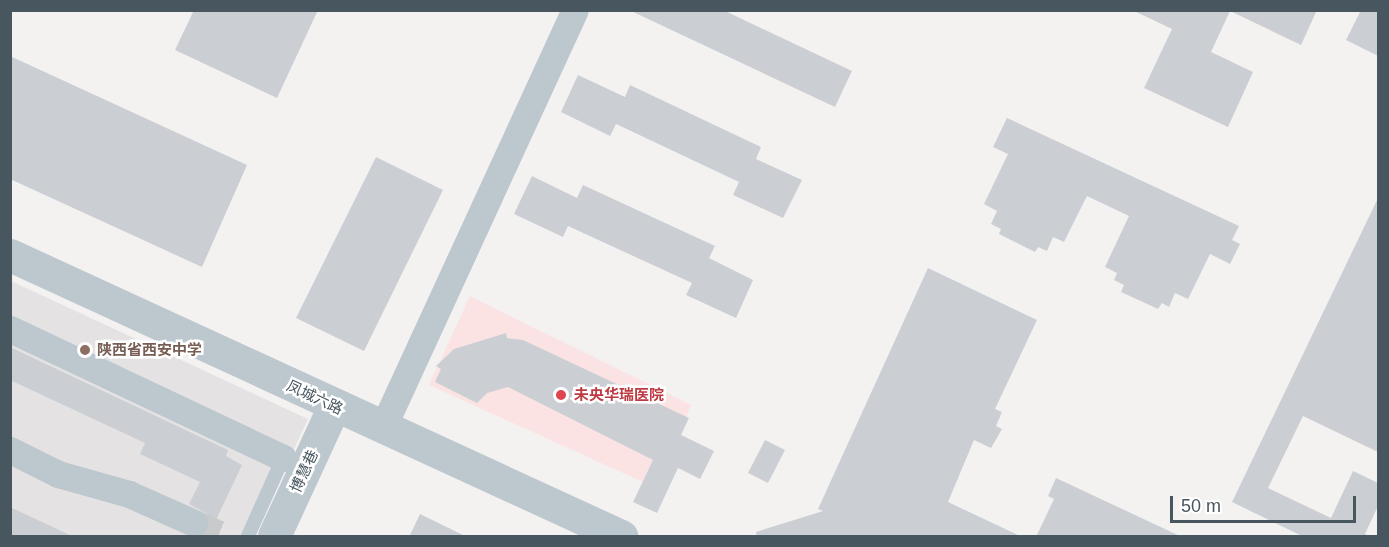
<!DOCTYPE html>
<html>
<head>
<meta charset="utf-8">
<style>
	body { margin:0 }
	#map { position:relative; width:1389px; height:547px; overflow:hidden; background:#f4f1f1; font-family:Arial,"Noto Sans SC",sans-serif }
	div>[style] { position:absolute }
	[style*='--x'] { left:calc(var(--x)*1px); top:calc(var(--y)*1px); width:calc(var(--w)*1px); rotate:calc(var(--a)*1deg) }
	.education>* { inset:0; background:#e5e2e3 }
	.medical>* { inset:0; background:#fce3e3 }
	.building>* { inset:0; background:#cbcfd4 }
	.minor-tunnel>* { height:27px; margin-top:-13.5px; transform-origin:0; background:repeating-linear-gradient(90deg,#c9cacc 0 27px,transparent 0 41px) }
	.service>* { height:14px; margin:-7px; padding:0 7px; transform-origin:7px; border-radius:7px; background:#bcc7ce }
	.minor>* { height:27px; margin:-13.5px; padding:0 13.5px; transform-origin:13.5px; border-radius:13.5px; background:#bcc7ce }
	.tertiary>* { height:33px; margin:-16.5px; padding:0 16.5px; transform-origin:16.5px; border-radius:16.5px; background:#bcc7ce }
	.dots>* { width:16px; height:16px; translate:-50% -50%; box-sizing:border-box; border:3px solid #fff; border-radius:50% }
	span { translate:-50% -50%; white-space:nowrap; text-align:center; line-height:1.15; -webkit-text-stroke:5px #fff; paint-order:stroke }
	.education-label { font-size:15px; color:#785e54; font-weight:700 }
	.left { translate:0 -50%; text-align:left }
	.health-label { font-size:15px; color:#be3a42; font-weight:700 }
	.street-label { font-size:15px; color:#48565f }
	.frame { position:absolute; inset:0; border:12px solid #48565f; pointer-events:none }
	.scale { position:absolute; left:1170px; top:496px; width:186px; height:27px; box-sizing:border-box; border:3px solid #48565f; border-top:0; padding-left:8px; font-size:18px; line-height:21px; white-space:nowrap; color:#48565f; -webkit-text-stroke:4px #fff; paint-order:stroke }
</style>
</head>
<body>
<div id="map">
	<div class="education">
		<div style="clip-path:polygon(11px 281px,308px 419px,254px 536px,11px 536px)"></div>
	</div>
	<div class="medical">
		<div style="clip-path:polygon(470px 296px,691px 405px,656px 488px,429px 385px)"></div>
	</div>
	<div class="building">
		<div style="clip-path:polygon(194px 10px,318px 10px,277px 98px,175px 50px)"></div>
		<div style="clip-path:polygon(629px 10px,723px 10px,852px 71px,835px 107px)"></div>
		<div style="clip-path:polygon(1132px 10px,1317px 10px,1301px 45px,1230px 11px,1211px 52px,1253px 72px,1228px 127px,1144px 88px,1172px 29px)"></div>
		<div style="clip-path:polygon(1361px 10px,1378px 10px,1378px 56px,1346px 40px)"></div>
		<div style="clip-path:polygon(10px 56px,247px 165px,202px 267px,10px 179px)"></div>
		<div style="clip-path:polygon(578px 75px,625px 97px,630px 85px,761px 147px,756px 159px,802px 180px,783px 218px,733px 195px,739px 182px,616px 124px,610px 136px,561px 112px)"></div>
		<div style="clip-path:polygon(1007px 118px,1239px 226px,1232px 240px,1240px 244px,1230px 264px,1210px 254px,1188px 299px,1175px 293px,1169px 307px,1162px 303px,1158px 309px,1121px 292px,1124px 285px,1114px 280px,1117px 273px,1105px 267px,1129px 216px,1087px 196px,1064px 242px,1053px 237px,1047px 251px,1038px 247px,1035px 252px,999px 234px,1001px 229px,991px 224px,997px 211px,984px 204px,1008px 154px,993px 147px)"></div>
		<div style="clip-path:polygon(376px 157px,443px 190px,364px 351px,296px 318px)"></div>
		<div style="clip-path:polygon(532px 176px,577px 198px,583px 185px,715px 246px,709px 258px,753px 280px,736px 318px,686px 295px,692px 283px,568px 226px,563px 237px,514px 214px)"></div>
		<div style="clip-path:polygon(1378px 198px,1378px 452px,1303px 416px,1268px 488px,1331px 518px,1353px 471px,1378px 483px,1378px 506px,1365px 534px,1370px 537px,1304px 537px,1232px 502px)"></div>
		<div style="clip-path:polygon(928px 268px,1037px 320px,995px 409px,1002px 412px,996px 426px,1002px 429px,991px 448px,974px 440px,948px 502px,1022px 537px,757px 537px,756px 532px,823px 511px,818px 509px)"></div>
		<div style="clip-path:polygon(506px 333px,507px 338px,523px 340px,689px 418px,681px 435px,714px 451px,700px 479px,678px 468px,657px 513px,633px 502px,653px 460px,508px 387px,487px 393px,477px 403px,435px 382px,441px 369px,436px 366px,454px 349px)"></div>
		<div style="clip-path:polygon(10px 347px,228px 450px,226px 456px,242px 465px,208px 537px,201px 537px,209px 529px,207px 514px,189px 504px,200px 482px,140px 454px,145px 443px,10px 380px)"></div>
		<div style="clip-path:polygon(765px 440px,785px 450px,768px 483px,748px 473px)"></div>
		<div style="clip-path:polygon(1056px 478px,1182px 537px,1036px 537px,1054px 499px,1048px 496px)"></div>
		<div style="clip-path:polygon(10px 507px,74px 537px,10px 537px)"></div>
		<div style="clip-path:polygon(420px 514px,467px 537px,409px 537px)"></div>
	</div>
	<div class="minor-tunnel">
		<div style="--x:194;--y:523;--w:33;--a:23"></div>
	</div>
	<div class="service">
		<div style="--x:248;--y:536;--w:85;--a:-65.8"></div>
	</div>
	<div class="minor">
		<div style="--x:10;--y:329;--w:302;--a:25.3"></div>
		<div style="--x:383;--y:427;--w:459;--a:-65.3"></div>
		<div style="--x:10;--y:450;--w:54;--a:26.6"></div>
		<div style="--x:58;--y:474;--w:74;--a:15.7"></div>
		<div style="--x:129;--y:494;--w:71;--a:24"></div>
	</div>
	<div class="tertiary">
		<div style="--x:10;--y:255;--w:673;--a:24.7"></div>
		<div style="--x:274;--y:536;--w:143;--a:-65.2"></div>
	</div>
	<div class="dots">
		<div style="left:85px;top:350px;background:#8d6e63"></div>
		<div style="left:561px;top:395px;background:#e0444e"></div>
	</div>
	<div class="education-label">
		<span class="left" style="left:97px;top:350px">陕西省西安中学</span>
	</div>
	<div class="health-label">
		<span class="left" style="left:574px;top:395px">未央华瑞医院</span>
	</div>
	<div class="street-label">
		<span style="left:315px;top:397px;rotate:25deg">凤城六路</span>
		<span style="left:304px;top:471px;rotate:-65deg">博慧巷</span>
	</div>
	<div class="frame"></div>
	<div class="scale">50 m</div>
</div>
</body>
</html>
